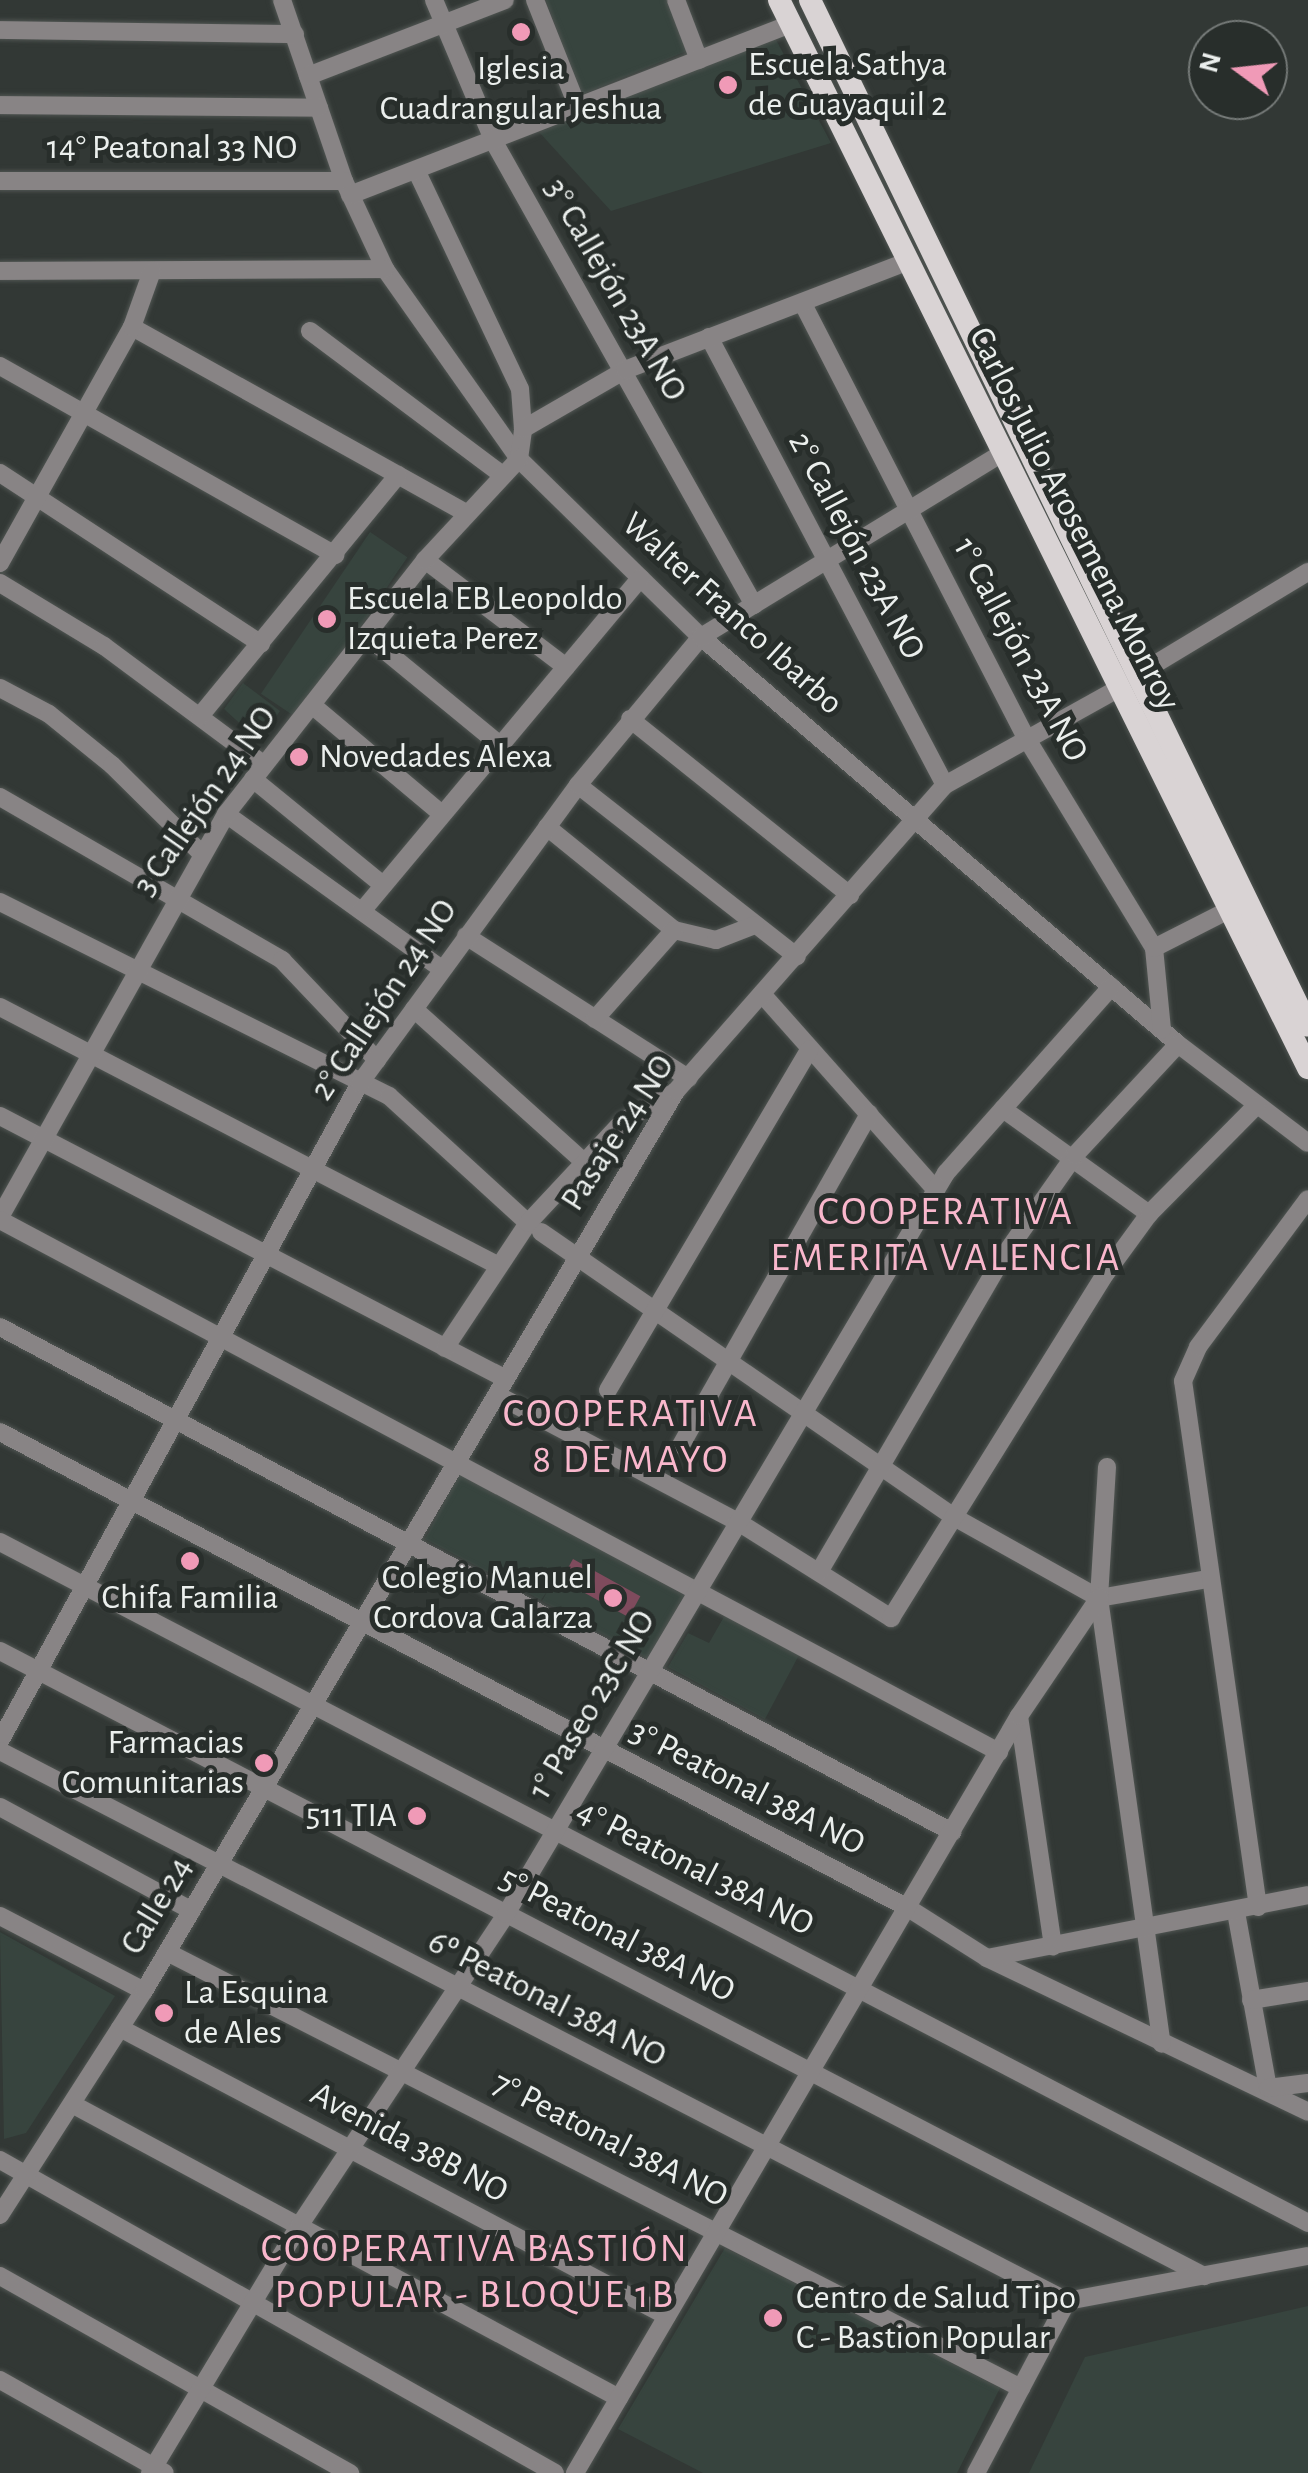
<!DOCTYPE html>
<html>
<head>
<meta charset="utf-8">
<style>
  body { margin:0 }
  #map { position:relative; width:1308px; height:2473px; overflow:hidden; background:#323835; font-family:"Alegreya Sans",sans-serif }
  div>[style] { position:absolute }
  .built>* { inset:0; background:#37443e; transform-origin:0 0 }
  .green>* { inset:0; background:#7f4b5d; transform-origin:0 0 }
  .roads { filter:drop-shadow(0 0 2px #505552) drop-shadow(0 0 2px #505552) }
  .minor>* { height:18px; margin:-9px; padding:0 9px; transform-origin:9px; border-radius:9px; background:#888485 }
  .major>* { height:22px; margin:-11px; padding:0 11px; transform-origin:11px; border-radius:11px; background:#d9d3d4 }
  .dots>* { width:28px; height:28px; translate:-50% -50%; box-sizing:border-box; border:5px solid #282e2b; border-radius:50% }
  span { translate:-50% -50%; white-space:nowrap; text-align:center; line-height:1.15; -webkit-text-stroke:10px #282e2b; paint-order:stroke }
  .poi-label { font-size:35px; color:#ebefed }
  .left { translate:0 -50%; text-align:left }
  .right { translate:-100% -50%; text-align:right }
  .street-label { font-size:35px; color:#ebefed }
  .quarter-label { font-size:40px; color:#f9b7cc; letter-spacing:2.5px }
  .north { position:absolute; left:1188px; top:20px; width:100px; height:100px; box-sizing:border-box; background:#282e2b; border:2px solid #767b79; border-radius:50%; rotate:285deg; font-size:28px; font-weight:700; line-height:40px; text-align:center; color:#ebefed }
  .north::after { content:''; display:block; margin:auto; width:35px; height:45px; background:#f09ab7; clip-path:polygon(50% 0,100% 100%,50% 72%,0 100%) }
</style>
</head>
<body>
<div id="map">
  <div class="built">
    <div style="clip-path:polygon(546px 0,668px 0,689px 50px,581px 95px)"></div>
    <div style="clip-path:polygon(775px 38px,831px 143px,611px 211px,539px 132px)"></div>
    <div style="left:370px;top:532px;width:45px;height:195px;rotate:34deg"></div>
    <div style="clip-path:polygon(243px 683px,280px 711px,259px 741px,224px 709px)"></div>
    <div style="clip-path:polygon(459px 1474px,684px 1595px,649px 1659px,542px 1601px,548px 1590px,541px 1600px,425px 1539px)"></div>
    <div style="clip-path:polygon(725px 1615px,799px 1655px,765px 1719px,668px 1667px,688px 1633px,709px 1643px)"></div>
    <div style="clip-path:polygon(0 1932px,115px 1996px,26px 2133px,4px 2139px)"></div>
    <div style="clip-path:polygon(725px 2248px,1000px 2388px,957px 2473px,703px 2473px,618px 2429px)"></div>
    <div style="clip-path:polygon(1308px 2306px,1308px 2473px,1029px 2473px,1085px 2357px)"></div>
  </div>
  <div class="green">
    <div style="left:573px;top:1559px;width:77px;height:24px;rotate:29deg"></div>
  </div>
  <div class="roads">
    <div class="minor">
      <div style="left:282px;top:0;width:191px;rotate:71.1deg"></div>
      <div style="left:344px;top:181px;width:97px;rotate:65deg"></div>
      <div style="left:385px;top:269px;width:232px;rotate:54.8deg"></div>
      <div style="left:519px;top:459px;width:255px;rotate:44.4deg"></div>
      <div style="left:701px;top:637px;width:627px;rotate:40.47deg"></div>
      <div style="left:1178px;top:1044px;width:163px;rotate:37.3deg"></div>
      <div style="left:434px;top:0;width:154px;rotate:67.1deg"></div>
      <div style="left:494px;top:142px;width:531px;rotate:60.68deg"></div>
      <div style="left:535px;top:0;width:116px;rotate:68.3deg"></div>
      <div style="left:676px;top:0;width:64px;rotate:69deg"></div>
      <div style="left:0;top:30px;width:295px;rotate:0.8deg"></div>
      <div style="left:308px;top:76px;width:211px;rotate:-21.1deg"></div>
      <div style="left:0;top:105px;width:319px;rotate:0.5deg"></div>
      <div style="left:417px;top:172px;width:240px;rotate:64.6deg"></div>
      <div style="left:520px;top:389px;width:40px;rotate:85.7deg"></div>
      <div style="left:0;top:181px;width:344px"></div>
      <div style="left:350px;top:195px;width:473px;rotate:-21.2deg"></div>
      <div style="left:0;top:271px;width:385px;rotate:-0.3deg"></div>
      <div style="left:803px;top:304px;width:489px;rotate:62.8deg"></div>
      <div style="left:1027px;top:739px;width:245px;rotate:58.7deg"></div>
      <div style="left:1154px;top:948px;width:82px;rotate:84.4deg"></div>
      <div style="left:132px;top:327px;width:382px;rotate:29.1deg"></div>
      <div style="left:310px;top:331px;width:237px;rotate:36.8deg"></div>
      <div style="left:709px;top:337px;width:506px;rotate:62.22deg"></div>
      <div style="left:0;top:366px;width:385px;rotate:29.4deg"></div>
      <div style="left:519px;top:459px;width:30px;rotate:-82deg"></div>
      <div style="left:523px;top:429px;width:118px;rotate:-30deg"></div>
      <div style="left:625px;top:370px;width:301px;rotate:-21deg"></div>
      <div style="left:0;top:473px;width:312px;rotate:33.2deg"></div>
      <div style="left:425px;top:560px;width:177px;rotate:37.2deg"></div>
      <div style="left:0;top:563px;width:270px;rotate:-60.8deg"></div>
      <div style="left:132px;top:327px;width:59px;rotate:-70.3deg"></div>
      <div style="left:0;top:583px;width:122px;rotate:31.2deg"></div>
      <div style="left:104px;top:646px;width:199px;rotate:36.6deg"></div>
      <div style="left:366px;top:635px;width:173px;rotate:39.4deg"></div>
      <div style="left:1142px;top:672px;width:194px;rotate:-31.1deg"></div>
      <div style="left:0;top:688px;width:55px;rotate:28deg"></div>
      <div style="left:49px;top:714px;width:81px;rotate:39deg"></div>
      <div style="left:112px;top:765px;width:125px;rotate:44.7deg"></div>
      <div style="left:312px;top:705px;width:170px;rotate:40deg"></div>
      <div style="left:200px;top:716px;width:312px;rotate:-50.6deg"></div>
      <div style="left:630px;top:719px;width:282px;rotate:38.7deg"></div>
      <div style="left:253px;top:779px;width:168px;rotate:39.2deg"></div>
      <div style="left:578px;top:785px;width:278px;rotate:38.1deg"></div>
      <div style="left:0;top:797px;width:326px;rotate:30deg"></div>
      <div style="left:282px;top:960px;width:138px;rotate:46.5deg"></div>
      <div style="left:226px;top:814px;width:266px;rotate:35.7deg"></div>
      <div style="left:547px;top:827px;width:164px;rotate:39deg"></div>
      <div style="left:674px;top:930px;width:43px;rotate:13.4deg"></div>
      <div style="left:716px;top:940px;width:42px;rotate:-21deg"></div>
      <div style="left:0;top:902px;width:435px;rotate:26.5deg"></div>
      <div style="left:389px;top:1096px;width:188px;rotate:42.4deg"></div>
      <div style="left:362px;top:911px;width:434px;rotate:-50.1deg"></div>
      <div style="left:466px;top:936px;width:264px;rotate:32.6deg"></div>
      <div style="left:1154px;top:948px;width:86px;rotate:-26.9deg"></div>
      <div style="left:762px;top:994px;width:262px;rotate:48.4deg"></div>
      <div style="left:0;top:1007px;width:562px;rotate:27.43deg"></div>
      <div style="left:414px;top:1009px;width:230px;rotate:42deg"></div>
      <div style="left:595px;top:1019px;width:119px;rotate:-48.4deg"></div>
      <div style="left:1003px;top:1109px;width:180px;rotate:35.7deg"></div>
      <div style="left:0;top:1116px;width:570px;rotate:27.46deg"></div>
      <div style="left:0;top:1217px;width:462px;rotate:-60.7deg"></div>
      <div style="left:226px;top:814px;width:323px;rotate:-51.9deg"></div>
      <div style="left:425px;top:560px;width:138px;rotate:-47.1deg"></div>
      <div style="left:0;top:1220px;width:1132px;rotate:28.04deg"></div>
      <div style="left:541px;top:1232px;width:502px;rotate:34.61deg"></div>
      <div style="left:954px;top:1517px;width:166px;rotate:29.2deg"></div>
      <div style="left:1099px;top:1598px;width:111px;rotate:-9.9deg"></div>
      <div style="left:0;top:1327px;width:1078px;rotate:27.94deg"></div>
      <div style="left:445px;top:1348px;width:150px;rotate:-56.4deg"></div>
      <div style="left:528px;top:1223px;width:139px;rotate:-47deg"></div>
      <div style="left:623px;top:1121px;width:60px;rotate:-29.1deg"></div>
      <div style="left:608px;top:1390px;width:396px;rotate:-59.4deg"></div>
      <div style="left:497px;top:1395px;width:272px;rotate:27.8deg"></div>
      <div style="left:738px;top:1522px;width:181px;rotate:32.1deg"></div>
      <div style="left:891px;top:1618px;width:407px;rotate:-58.1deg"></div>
      <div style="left:1106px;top:1273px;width:73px;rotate:-53.9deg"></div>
      <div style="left:1149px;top:1214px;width:153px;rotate:-45.3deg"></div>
      <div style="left:0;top:1432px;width:1025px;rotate:27.66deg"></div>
      <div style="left:908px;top:1908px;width:93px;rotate:32.3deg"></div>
      <div style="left:987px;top:1958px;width:356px;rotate:25.6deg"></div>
      <div style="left:681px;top:1445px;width:381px;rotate:-60.4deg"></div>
      <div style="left:1107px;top:1467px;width:131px;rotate:93.5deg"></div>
      <div style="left:1099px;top:1598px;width:450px;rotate:82deg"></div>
      <div style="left:0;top:1542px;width:1475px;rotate:27.5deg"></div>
      <div style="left:819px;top:1572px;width:361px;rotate:-59.7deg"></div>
      <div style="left:1001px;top:1260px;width:128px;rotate:-54.8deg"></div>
      <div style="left:1075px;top:1155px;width:151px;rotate:-47.1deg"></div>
      <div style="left:0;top:1651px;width:1357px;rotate:27.43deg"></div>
      <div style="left:1019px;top:1716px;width:233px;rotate:81.6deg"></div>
      <div style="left:0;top:1741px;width:750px;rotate:-61.32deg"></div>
      <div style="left:360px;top:1083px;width:369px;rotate:-53.8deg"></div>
      <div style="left:578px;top:785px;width:192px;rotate:-50.3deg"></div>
      <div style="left:701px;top:637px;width:353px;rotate:-31.4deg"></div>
      <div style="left:0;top:1751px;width:1200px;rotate:27.27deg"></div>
      <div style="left:0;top:1807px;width:218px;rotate:28.4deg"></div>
      <div style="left:1258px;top:1907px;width:531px;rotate:-98.11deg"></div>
      <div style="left:1183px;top:1381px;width:37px;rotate:-66deg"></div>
      <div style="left:1198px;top:1347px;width:184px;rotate:-53.4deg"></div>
      <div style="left:1236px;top:1912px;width:179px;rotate:79.7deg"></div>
      <div style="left:1268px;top:2088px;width:40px;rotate:-7.1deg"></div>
      <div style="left:0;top:1916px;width:162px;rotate:27.5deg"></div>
      <div style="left:167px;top:1952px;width:959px;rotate:27.05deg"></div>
      <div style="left:987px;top:1958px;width:327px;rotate:-11.1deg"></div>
      <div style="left:1251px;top:2000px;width:58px;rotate:-9deg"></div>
      <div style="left:120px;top:2028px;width:618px;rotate:27.77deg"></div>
      <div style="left:72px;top:2104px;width:621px;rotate:28.26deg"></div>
      <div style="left:0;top:2160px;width:637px;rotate:29.42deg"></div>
      <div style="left:0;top:2215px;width:266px;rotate:-57.3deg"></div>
      <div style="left:144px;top:1991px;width:1045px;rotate:-59.41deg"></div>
      <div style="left:676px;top:1091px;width:407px;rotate:-48.7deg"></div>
      <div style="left:945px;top:785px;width:199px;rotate:-29.1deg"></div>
      <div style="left:0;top:2276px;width:402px;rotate:29.4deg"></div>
      <div style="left:0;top:2380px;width:189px;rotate:29.4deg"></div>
      <div style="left:150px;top:2473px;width:288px;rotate:-58.9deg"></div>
      <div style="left:299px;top:2226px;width:374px;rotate:-56.4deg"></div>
      <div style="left:506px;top:1914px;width:862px;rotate:-59.3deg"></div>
      <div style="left:946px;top:1173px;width:249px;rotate:-48.4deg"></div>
      <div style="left:575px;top:2473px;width:878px;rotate:-59.61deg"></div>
      <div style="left:1019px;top:1716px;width:143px;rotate:-55.9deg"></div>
      <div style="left:976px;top:2473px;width:195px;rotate:-62.1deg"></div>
      <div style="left:1067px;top:2301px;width:245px;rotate:-10.6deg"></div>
    </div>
    <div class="major">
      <div style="left:779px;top:0;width:1192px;rotate:63.65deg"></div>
      <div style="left:810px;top:0;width:1140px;rotate:64.11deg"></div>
    </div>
  </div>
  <div class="dots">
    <div style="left:521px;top:32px;background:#f09ab7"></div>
    <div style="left:728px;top:85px;background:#f09ab7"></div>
    <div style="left:327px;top:619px;background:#f09ab7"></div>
    <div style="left:299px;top:757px;background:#f09ab7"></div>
    <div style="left:190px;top:1561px;background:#f09ab7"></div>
    <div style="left:613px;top:1598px;background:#f09ab7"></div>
    <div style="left:264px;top:1763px;background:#f09ab7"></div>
    <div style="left:417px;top:1816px;background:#f09ab7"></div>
    <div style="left:164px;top:2013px;background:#f09ab7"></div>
    <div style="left:773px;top:2318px;background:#f09ab7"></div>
  </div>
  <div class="poi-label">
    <span class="left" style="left:748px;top:85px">Escuela Sathya<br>de Guayaquil 2</span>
    <span style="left:521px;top:89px">Iglesia<br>Cuadrangular Jeshua</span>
    <span class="left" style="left:347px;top:619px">Escuela EB Leopoldo<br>Izquieta Perez</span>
    <span class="left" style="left:319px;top:757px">Novedades Alexa</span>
    <span class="right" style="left:593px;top:1598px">Colegio Manuel<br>Cordova Galarza</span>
    <span style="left:190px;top:1598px">Chifa Familia</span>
    <span class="right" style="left:244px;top:1763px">Farmacias<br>Comunitarias</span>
    <span class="right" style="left:397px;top:1816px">511 TIA</span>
    <span class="left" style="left:184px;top:2013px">La Esquina<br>de Ales</span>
    <span class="left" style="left:796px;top:2318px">Centro de Salud Tipo<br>C - Bastion Popular</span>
  </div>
  <div class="street-label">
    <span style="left:172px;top:148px">14° Peatonal 33 NO</span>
    <span style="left:615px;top:290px;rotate:60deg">3° Callejón 23A NO</span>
    <span style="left:1074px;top:519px;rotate:63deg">Carlos Julio Arosemena Monroy</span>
    <span style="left:856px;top:546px;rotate:62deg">2° Callejón 23A NO</span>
    <span style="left:732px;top:614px;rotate:42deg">Walter Franco Ibarbo</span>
    <span style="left:1020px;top:650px;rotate:62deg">1° Callejón 23A NO</span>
    <span style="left:205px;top:801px;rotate:-55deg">3 Callejón 24 NO</span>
    <span style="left:384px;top:1000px;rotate:-56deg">2° Callejón 24 NO</span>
    <span style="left:618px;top:1133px;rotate:-57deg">Pasaje 24 NO</span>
    <span style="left:592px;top:1705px;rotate:-59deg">1° Paseo 23C NO</span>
    <span style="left:747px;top:1788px;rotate:27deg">3° Peatonal 38A NO</span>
    <span style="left:695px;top:1868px;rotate:27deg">4° Peatonal 38A NO</span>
    <span style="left:157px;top:1906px;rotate:-59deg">Calle 24</span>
    <span style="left:617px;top:1935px;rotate:27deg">5° Peatonal 38A NO</span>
    <span style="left:547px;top:1999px;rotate:27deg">6º Peatonal 38A NO</span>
    <span style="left:610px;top:2140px;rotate:27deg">7° Peatonal 38A NO</span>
    <span style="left:409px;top:2143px;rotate:28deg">Avenida 38B NO</span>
  </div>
  <div class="quarter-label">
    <span style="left:946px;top:1235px">COOPERATIVA<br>EMERITA VALENCIA</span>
    <span style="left:631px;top:1437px">COOPERATIVA<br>8 DE MAYO</span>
    <span style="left:475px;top:2272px">COOPERATIVA BASTIÓN<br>POPULAR - BLOQUE 1B</span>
  </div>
  <div class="north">N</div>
</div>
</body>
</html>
